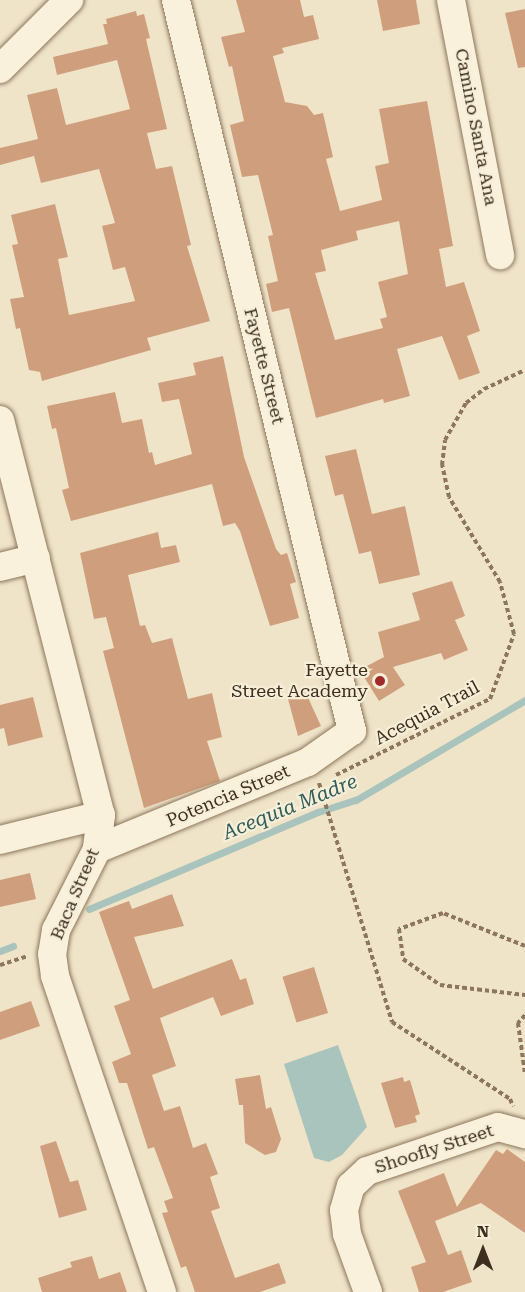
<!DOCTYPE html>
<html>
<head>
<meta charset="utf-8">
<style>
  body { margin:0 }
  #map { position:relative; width:525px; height:1292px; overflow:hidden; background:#f0e4c8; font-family:"Roboto Serif",serif }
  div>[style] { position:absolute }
  .water>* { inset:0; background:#a9c4bc }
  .stream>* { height:7px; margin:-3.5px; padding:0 3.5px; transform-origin:3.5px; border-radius:3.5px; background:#a9c4bc }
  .building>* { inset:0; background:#cf9f7d; transform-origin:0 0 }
  .path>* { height:4px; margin-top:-2px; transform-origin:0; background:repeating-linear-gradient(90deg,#8d765c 0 4.5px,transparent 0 7.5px) }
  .roads { filter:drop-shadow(0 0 2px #8d765c) drop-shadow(0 0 2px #8d765c) }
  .minor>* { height:28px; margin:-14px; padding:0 14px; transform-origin:14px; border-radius:14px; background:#faf1dc }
  .dots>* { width:16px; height:16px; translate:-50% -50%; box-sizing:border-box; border:3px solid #f7eed8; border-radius:50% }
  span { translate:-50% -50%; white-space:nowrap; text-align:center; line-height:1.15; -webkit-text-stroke:4.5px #f7eed8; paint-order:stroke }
  .street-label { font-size:18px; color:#3d2e20 }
  .poi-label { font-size:18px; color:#3d2e20 }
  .right { translate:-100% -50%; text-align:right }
  .water-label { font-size:20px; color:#2f5d5a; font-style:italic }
  .north { position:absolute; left:453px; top:1220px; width:60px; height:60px; -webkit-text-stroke:4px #f7eed8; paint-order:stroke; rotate:0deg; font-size:16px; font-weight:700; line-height:24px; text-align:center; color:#3d2e20 }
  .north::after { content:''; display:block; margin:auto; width:21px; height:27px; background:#3d2e20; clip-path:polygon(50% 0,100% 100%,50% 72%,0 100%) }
</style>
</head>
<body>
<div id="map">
  <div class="water">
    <div style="clip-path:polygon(338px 1045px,367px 1127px,342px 1155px,329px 1162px,314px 1158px,284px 1064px)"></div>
  </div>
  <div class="stream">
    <div style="left:89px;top:909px;width:249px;rotate:-23deg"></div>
    <div style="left:318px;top:812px;width:40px;rotate:-18deg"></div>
    <div style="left:356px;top:800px;width:196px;rotate:-30.6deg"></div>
    <div style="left:0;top:951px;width:14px;rotate:-21deg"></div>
  </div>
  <div class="building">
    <div style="clip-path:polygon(evenodd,236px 0,300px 0,304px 17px,313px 15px,319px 39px,282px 48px,284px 53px,273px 56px,285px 102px,307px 106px,314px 115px,323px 113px,333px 157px,326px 159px,340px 211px,382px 200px,375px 166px,389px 163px,379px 109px,427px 101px,453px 246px,439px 249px,446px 287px,464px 282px,480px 331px,467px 336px,480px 373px,459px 380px,442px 336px,397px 349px,410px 396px,384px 403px,383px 399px,316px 418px,289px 308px,272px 312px,266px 284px,278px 281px,268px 236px,273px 235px,258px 175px,242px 177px,230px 125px,244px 121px,232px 66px,229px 67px,221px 37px,245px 32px,236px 0,399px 221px,408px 274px,378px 282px,387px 317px,380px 319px,383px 328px,335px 340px,315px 273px,326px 271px,321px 250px,358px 240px,356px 231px,399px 221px)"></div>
    <div style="clip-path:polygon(377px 0,416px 0,420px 24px,383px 31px)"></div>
    <div style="clip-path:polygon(525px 9px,525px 67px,518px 68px,505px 13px)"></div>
    <div style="clip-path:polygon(136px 11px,137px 16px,144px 14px,150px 38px,146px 39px,167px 129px,147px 133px,156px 169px,172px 166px,191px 245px,187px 246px,210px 321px,147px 338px,151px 350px,42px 381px,40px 372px,29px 370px,20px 328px,16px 329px,10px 299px,24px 297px,12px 245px,18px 244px,11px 215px,55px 204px,68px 257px,58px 259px,69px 315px,135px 301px,125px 267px,113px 270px,102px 226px,115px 223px,99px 169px,41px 183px,34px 156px,0 165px,0 148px,38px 139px,27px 95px,57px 88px,66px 125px,130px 109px,117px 60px,57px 75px,53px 57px,108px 44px,103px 24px,107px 24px,106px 19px)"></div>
    <div style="clip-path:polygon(223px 356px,244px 457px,276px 549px,281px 555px,287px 553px,296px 582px,290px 584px,299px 618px,270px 626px,240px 531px,235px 523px,223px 526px,212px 484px,71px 521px,62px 490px,69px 488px,56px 428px,52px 429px,47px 406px,115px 392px,122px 423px,142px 419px,149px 453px,152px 452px,155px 465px,192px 454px,179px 399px,162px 402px,158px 383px,196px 375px,193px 363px)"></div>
    <div style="clip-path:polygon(356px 449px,372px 514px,405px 506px,420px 575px,379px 584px,371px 551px,359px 554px,343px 494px,335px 496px,325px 456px)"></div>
    <div style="clip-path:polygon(158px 532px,161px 548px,176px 545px,180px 562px,128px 575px,140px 626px,145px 625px,152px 643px,172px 638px,188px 699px,212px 693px,222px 737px,207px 741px,220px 781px,144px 808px,103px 651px,114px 648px,106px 617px,94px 619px,80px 553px)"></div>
    <div style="clip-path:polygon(452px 581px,465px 616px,455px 620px,468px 650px,444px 660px,441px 653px,393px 667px,405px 685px,379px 701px,364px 677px,365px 667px,384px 657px,378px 632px,420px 620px,412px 593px)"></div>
    <div style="clip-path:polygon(305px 691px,321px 726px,298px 736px,288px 699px)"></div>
    <div style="clip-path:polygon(33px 697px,43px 737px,8px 746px,4px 728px,0 729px,0 705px)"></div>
    <div style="clip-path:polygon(30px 873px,36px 899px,0 907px,0 880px)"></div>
    <div style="clip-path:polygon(172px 894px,184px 926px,134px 937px,153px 989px,232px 959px,240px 980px,246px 978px,254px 1004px,221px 1016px,213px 997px,160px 1018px,176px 1066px,152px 1075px,164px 1111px,180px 1106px,193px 1148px,206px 1143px,218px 1174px,210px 1177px,220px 1208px,211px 1211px,235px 1278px,279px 1263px,286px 1283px,260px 1292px,195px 1292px,186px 1266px,181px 1268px,162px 1213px,168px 1212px,164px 1201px,173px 1198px,154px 1147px,148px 1149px,127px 1083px,119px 1083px,112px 1062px,131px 1054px,114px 1006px,130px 1000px,99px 912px,129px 901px,132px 909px)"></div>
    <div style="left:314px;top:967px;width:48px;height:33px;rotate:73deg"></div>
    <div style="clip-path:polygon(31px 1001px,40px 1026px,0 1040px,0 1012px)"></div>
    <div style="clip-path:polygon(260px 1075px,266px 1109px,271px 1107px,281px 1139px,276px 1152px,265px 1155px,245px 1143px,243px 1105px,239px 1105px,235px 1079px)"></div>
    <div style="clip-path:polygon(403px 1077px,404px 1082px,410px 1080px,420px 1114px,415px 1116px,417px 1122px,395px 1128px,381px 1083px)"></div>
    <div style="clip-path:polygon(56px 1141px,70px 1182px,78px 1180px,87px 1210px,59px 1218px,40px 1146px)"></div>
    <div style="clip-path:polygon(507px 1149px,525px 1162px,525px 1233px,481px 1203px,435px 1221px,448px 1255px,461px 1250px,472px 1282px,443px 1292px,419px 1292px,411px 1267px,426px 1262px,398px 1191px,444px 1173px,457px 1207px,496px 1150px,503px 1154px)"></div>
    <div style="clip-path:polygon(92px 1256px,99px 1279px,120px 1272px,127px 1292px,42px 1292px,38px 1278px,72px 1267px,70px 1262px)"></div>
  </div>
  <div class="path">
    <div style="left:336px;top:775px;width:172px;rotate:-26.3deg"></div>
    <div style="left:490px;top:699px;width:69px;rotate:-69.7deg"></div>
    <div style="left:514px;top:634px;width:54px;rotate:-105.1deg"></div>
    <div style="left:500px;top:582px;width:99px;rotate:-121deg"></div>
    <div style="left:449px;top:497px;width:33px;rotate:-102deg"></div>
    <div style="left:442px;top:465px;width:25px;rotate:-83deg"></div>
    <div style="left:445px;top:440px;width:43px;rotate:-60.4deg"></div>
    <div style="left:466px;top:403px;width:23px;rotate:-38deg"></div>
    <div style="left:484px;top:389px;width:45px;rotate:-24.9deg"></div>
    <div style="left:319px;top:783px;width:250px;rotate:73deg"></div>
    <div style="left:392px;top:1022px;width:141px;rotate:33.1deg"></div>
    <div style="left:510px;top:1099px;width:8px;rotate:67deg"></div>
    <div style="left:525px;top:946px;width:88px;rotate:-158.1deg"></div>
    <div style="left:443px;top:913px;width:47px;rotate:160deg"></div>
    <div style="left:399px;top:929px;width:30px;rotate:82deg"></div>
    <div style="left:403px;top:959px;width:45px;rotate:35.1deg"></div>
    <div style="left:440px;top:985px;width:86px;rotate:6.7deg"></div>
    <div style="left:0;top:965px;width:28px;rotate:-18deg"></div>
    <div style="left:525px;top:1015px;width:11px;rotate:131deg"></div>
    <div style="left:518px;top:1023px;width:51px;rotate:82.2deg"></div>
  </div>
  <div class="roads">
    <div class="minor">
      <div style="left:451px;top:0;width:260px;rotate:79.1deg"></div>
      <div style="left:0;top:69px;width:98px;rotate:-45deg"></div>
      <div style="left:0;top:420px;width:408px;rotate:75.7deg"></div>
      <div style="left:101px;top:815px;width:34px;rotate:97deg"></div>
      <div style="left:97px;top:849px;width:91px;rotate:116.8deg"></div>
      <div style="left:56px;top:930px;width:24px;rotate:99deg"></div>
      <div style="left:52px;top:954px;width:22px;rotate:82deg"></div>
      <div style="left:55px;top:976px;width:334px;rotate:71.3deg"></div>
      <div style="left:0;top:567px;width:37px;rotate:-14deg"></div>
      <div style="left:0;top:840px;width:104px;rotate:-13.9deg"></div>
      <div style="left:97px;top:849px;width:228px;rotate:-22.4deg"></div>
      <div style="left:308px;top:762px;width:54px;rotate:-35.2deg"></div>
      <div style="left:352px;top:731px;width:752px;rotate:-103.54deg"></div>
      <div style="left:368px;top:1292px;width:62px;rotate:-109.9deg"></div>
      <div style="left:347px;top:1234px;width:24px;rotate:-97deg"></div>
      <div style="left:344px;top:1210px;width:25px;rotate:-74deg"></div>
      <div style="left:351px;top:1186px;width:22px;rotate:-43deg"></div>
      <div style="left:367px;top:1171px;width:138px;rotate:-18.6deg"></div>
      <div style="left:498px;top:1127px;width:28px;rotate:15deg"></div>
    </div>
  </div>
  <div class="dots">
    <div style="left:380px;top:681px;background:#9e2a2b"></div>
  </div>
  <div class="street-label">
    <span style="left:476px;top:127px;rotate:79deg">Camino Santa Ana</span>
    <span style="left:264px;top:366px;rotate:76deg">Fayette Street</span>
    <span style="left:427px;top:713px;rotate:-28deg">Acequia Trail</span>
    <span style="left:228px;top:796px;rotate:-23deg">Potencia Street</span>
    <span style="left:75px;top:894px;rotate:-67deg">Baca Street</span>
    <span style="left:434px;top:1149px;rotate:-18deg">Shoofly Street</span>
  </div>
  <div class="poi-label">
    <span class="right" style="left:368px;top:681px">Fayette<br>Street Academy</span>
  </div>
  <div class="water-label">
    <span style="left:290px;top:807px;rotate:-22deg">Acequia Madre</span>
  </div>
  <div class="north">N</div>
</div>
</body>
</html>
